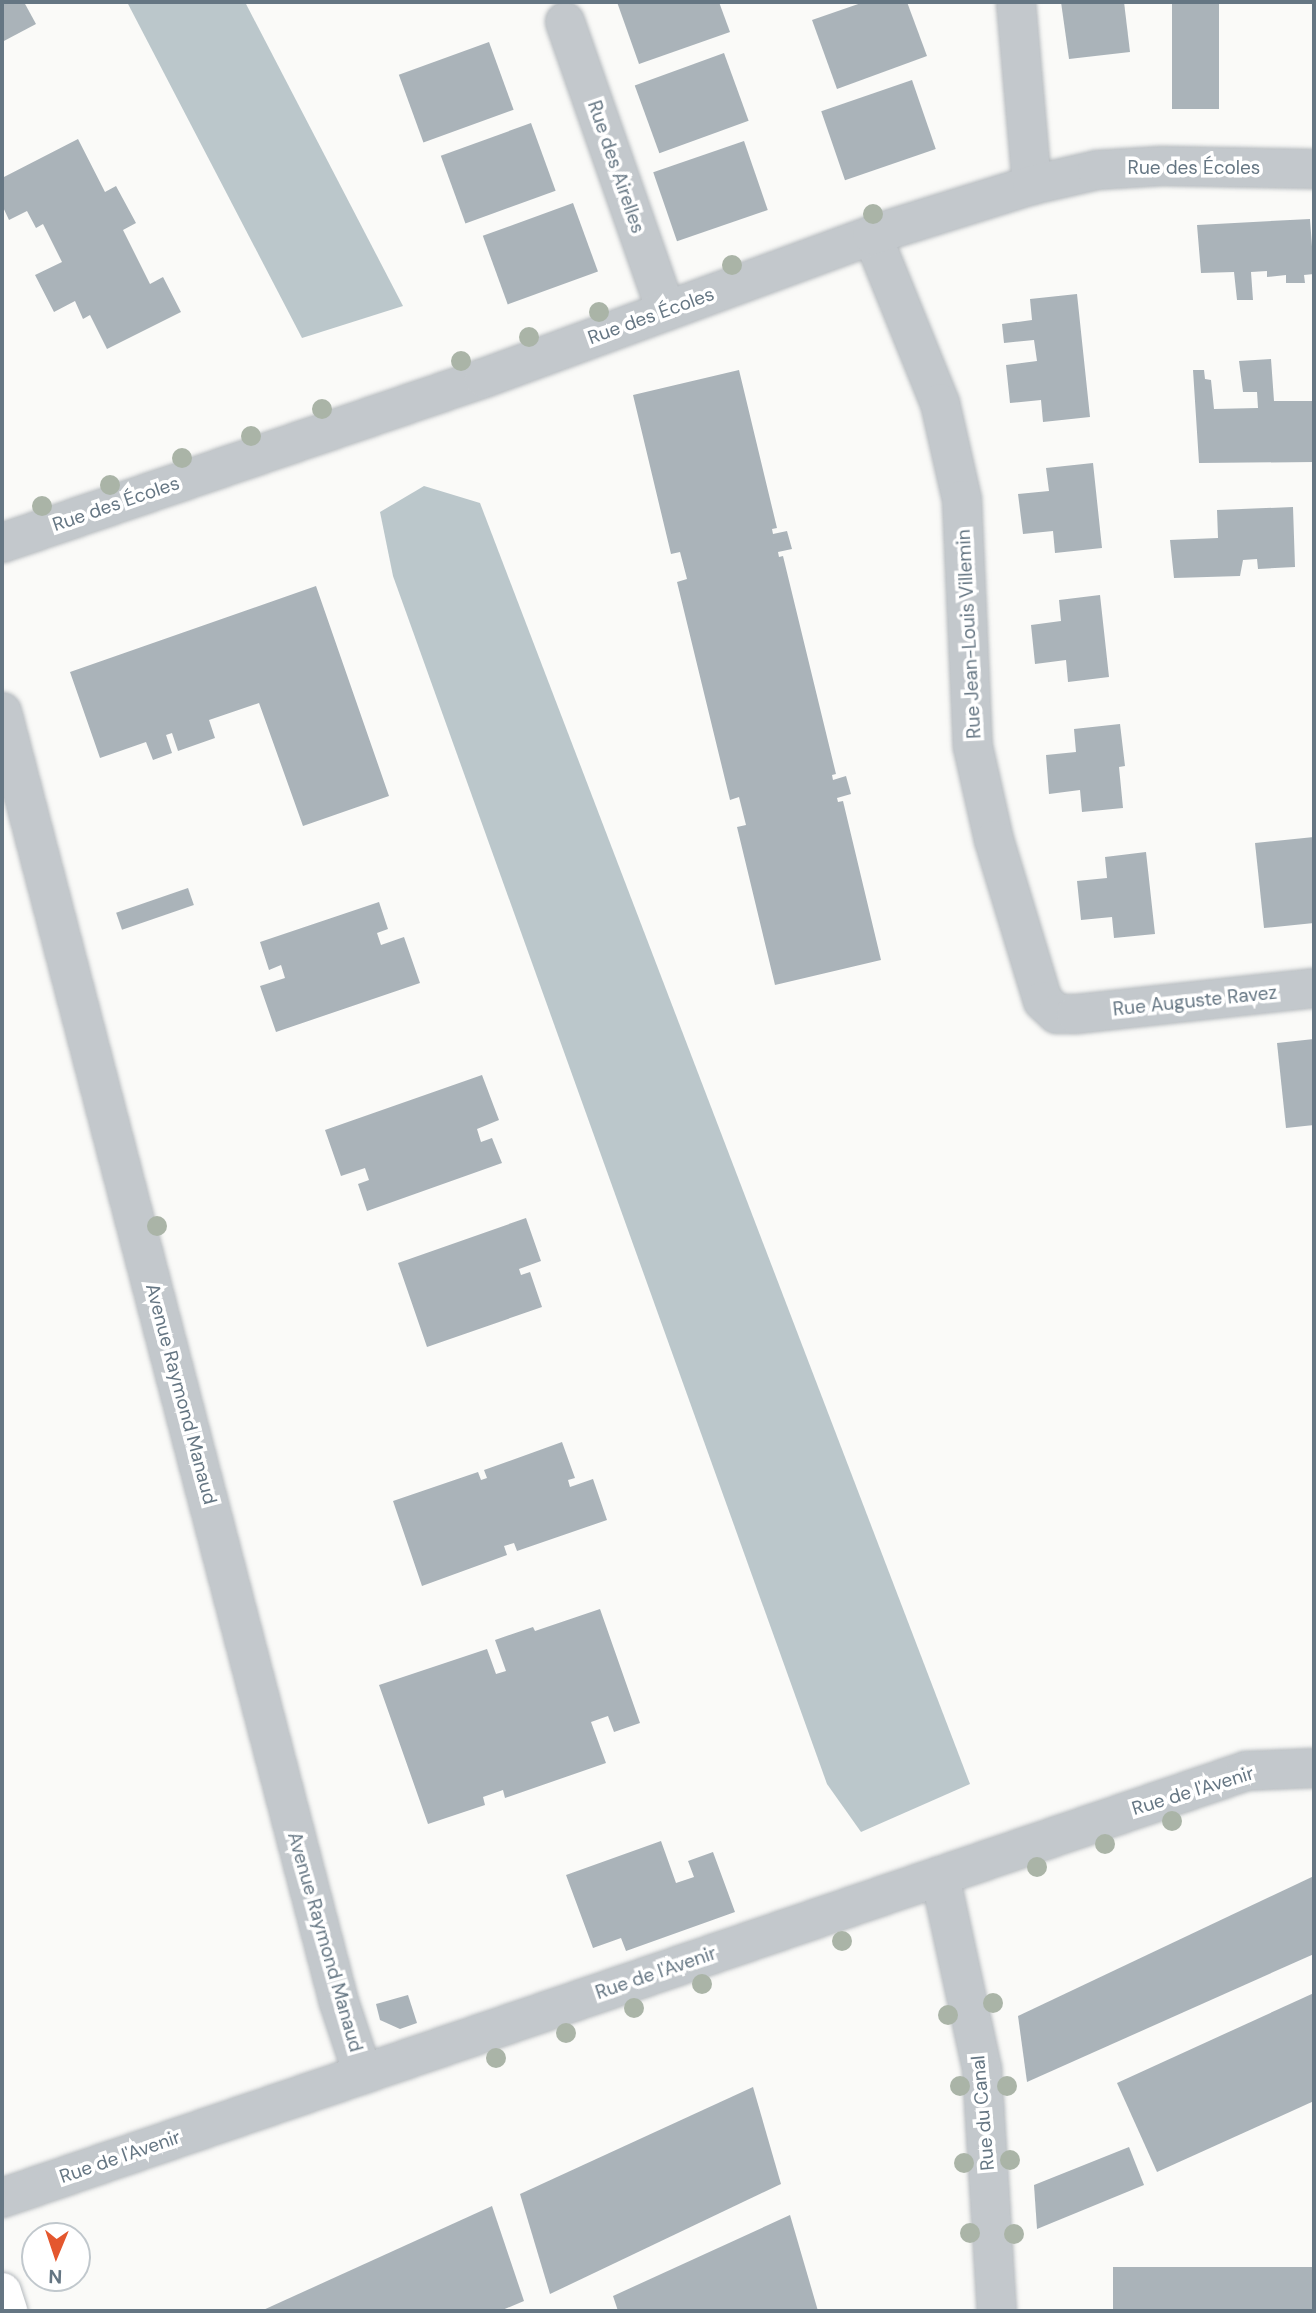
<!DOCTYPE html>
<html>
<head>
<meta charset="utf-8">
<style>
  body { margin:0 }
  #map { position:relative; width:1316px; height:2313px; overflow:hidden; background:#fafaf8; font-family:"DM Sans",sans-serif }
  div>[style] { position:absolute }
  .water>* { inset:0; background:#bbc7cb }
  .building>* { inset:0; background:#aab3b9; transform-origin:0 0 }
  .roads { filter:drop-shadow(0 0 2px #b5babe) drop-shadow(0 0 2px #b5babe) }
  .minor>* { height:38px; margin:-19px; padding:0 19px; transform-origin:19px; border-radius:19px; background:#c3c8cc }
  .major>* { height:38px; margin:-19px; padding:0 19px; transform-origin:19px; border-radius:19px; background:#fff }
  .trees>* { width:20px; height:20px; margin:-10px; border-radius:50%; background:#aab4a7 }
  span { translate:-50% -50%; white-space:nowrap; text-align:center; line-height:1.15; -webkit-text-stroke:7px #fff; paint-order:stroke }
  .street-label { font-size:19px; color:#657683 }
  .frame { position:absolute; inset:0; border:4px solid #657683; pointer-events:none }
  .north { position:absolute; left:21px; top:2222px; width:70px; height:70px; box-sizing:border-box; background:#fff; border:2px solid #c1c8cd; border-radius:50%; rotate:182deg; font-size:19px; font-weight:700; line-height:28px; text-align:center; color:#657683 }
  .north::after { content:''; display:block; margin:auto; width:24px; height:32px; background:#e4572e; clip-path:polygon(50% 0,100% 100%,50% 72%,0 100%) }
</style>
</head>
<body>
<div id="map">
  <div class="water">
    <div style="clip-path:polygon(127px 2px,245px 2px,403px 306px,302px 338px)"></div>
    <div style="clip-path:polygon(424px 486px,480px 503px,970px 1784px,861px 1832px,827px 1784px,393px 576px,380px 512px)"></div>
  </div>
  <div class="building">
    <div style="clip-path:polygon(2px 2px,24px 2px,36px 24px,2px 42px)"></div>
    <div style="clip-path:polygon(617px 2px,719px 2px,730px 32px,639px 64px)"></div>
    <div style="clip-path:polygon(864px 2px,907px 2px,927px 56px,837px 89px,812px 20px)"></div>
    <div style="clip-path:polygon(1061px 2px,1124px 2px,1130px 52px,1069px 59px)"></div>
    <div style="left:1172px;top:2px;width:47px;height:107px"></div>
    <div style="left:489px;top:42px;width:72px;height:96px;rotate:70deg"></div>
    <div style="left:724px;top:53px;width:72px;height:95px;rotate:70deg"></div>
    <div style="left:912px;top:80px;width:73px;height:96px;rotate:71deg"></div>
    <div style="left:531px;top:123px;width:72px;height:96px;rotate:70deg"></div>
    <div style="clip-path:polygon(78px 139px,105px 192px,116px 186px,136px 223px,123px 230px,150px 284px,163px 277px,181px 312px,107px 349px,90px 315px,83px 319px,75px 301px,54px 312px,35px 275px,62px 262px,43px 224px,36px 228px,27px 211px,9px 220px,2px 205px,2px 178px)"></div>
    <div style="left:744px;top:141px;width:73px;height:96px;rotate:71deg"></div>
    <div style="left:573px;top:203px;width:73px;height:96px;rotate:70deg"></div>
    <div style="clip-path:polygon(1310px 219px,1314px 274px,1304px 275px,1305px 283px,1286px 283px,1286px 275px,1267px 277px,1267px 271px,1251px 272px,1253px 300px,1237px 300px,1234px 272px,1201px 273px,1197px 225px)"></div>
    <div style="clip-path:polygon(1077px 294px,1090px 417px,1043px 422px,1041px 400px,1010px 403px,1006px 365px,1037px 361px,1034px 340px,1004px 343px,1002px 324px,1032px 320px,1030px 299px)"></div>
    <div style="clip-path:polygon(1271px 359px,1274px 401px,1314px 401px,1314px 462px,1199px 463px,1193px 370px,1204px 370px,1205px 379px,1211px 380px,1214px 409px,1258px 408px,1257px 392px,1243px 392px,1239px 361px)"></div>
    <div style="clip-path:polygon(739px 370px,777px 528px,772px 529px,773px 534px,787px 531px,792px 549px,778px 552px,779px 557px,783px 556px,836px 774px,832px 775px,833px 780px,846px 776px,851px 794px,837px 798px,838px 802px,843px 801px,881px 960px,775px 985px,737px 827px,746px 825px,739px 797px,730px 800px,677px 582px,687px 579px,680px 552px,671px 554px,633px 395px)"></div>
    <div style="clip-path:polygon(1093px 463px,1102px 548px,1055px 553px,1053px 531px,1023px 534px,1018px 494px,1049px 491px,1046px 468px)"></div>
    <div style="clip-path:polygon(1293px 507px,1295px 567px,1258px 569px,1257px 559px,1243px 560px,1240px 576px,1174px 578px,1170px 540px,1218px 538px,1217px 510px)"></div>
    <div style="clip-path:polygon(316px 586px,389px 796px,303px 826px,259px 703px,209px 720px,215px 738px,178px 751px,172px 733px,166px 735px,172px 753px,153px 760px,146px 742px,100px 758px,70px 672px)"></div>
    <div style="clip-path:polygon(1100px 595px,1109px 677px,1068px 682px,1066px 660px,1035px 664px,1031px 625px,1061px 621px,1059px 600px)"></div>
    <div style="clip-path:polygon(1120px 724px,1125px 766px,1119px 767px,1123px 808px,1082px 812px,1080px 790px,1049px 794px,1046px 755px,1076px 752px,1074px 729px)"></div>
    <div style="clip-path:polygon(1314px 837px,1314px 923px,1264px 928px,1255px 843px)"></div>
    <div style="clip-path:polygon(1146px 852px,1155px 934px,1114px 938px,1112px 917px,1081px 920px,1077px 881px,1107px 878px,1105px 857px)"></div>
    <div style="left:188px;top:888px;width:18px;height:76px;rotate:71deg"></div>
    <div style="clip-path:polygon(379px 902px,388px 929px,377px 933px,381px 945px,404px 937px,420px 983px,276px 1032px,260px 986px,285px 978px,281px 965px,269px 970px,260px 942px)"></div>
    <div style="clip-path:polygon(1314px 1039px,1314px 1125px,1286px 1128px,1277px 1043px)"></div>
    <div style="clip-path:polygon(482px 1075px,499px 1120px,477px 1129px,481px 1142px,492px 1138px,502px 1163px,367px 1211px,358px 1184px,369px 1180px,365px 1168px,341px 1176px,325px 1130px)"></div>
    <div style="clip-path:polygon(526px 1218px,541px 1261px,519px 1269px,521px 1275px,530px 1272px,542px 1307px,427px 1347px,398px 1263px)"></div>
    <div style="clip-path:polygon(562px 1442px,575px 1478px,568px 1480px,570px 1487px,593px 1479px,607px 1520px,517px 1551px,514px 1543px,504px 1546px,507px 1555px,422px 1586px,393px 1501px,478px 1472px,481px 1480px,487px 1478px,484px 1470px)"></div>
    <div style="clip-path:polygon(600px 1609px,640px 1723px,614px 1732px,608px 1716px,591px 1722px,606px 1763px,505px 1798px,503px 1790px,483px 1797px,485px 1805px,428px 1824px,379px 1685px,487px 1649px,496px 1674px,506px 1671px,495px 1640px,533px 1627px,535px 1631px)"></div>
    <div style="clip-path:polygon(661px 1841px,676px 1883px,694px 1877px,688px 1861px,713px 1852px,735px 1912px,626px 1951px,621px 1938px,593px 1948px,566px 1875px)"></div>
    <div style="clip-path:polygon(1314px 1876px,1314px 1954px,1027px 2082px,1018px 2016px)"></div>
    <div style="clip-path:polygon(1314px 1993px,1314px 2101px,1157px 2172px,1117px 2083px)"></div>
    <div style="clip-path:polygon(408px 1995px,417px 2023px,400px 2029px,380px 2020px,376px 2004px)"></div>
    <div style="clip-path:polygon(753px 2087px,781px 2184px,550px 2294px,520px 2194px)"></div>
    <div style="clip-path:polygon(1129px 2147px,1144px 2185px,1037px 2229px,1034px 2185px)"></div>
    <div style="clip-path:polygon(492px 2206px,524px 2301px,500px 2311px,261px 2311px)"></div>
    <div style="clip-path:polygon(790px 2215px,818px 2311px,618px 2311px,613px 2296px)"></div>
    <div style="left:1314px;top:2267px;width:44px;height:201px;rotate:90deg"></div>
  </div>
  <div class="roads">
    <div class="minor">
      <div style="left:1016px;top:2px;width:184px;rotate:85deg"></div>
      <div style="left:565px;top:22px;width:306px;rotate:70.7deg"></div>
      <div style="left:872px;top:235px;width:181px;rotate:68deg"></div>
      <div style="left:940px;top:403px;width:99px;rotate:77.2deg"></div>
      <div style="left:962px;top:500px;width:247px;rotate:87.5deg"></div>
      <div style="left:973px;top:747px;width:95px;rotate:77.3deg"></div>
      <div style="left:994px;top:840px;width:168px;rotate:73.1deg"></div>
      <div style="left:1043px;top:1001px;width:19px;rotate:43deg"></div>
      <div style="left:1057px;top:1014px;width:19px"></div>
      <div style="left:1076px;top:1014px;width:239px;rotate:-6.2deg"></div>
      <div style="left:2px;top:543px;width:509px;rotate:-18.9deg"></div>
      <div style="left:484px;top:378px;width:414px;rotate:-20.2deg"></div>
      <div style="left:872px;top:235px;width:168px;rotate:-17.4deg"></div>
      <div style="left:1032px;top:185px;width:67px;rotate:-13deg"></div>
      <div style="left:1097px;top:170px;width:65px;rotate:-3.5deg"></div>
      <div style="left:1162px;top:166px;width:152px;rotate:1.1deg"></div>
      <div style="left:2px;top:712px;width:1333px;rotate:75.36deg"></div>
      <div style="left:339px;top:2002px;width:76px;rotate:71.6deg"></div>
      <div style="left:940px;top:1876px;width:198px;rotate:77.7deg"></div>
      <div style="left:982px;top:2069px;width:242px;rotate:86.5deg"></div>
      <div style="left:2px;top:2198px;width:1315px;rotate:-18.94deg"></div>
      <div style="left:1246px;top:1771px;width:68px;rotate:-2.5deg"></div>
    </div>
    <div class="major">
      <div style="left:2px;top:2292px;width:20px;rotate:72deg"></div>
    </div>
  </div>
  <div class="trees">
    <div style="left:873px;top:214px"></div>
    <div style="left:732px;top:265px"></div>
    <div style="left:599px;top:312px"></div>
    <div style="left:529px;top:337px"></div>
    <div style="left:461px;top:361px"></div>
    <div style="left:322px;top:409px"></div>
    <div style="left:251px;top:436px"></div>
    <div style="left:182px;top:458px"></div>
    <div style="left:110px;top:485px"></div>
    <div style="left:42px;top:506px"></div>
    <div style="left:157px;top:1226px"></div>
    <div style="left:1172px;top:1821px"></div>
    <div style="left:1105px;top:1844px"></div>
    <div style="left:1037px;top:1867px"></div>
    <div style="left:842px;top:1941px"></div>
    <div style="left:702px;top:1984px"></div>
    <div style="left:993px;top:2003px"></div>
    <div style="left:634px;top:2008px"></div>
    <div style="left:948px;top:2015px"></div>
    <div style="left:566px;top:2033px"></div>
    <div style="left:496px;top:2058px"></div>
    <div style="left:960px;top:2086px"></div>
    <div style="left:1007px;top:2086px"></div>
    <div style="left:1010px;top:2160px"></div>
    <div style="left:964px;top:2163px"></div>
    <div style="left:970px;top:2233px"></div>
    <div style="left:1014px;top:2234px"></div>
  </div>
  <div class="street-label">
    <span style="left:616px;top:167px;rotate:71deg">Rue des Airelles</span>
    <span style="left:1194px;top:168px">Rue des Écoles</span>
    <span style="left:651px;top:316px;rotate:-20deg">Rue des Écoles</span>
    <span style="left:116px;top:504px;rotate:-19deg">Rue des Écoles</span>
    <span style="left:969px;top:634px;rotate:-93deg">Rue Jean-Louis Villemin</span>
    <span style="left:1195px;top:1001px;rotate:-6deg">Rue Auguste Ravez</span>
    <span style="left:181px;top:1394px;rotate:75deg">Avenue Raymond Manaud</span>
    <span style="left:1193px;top:1791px;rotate:-17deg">Rue de l'Avenir</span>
    <span style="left:325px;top:1942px;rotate:74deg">Avenue Raymond Manaud</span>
    <span style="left:656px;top:1973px;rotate:-19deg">Rue de l'Avenir</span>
    <span style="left:983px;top:2113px;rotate:-95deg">Rue du Canal</span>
    <span style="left:120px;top:2157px;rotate:-19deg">Rue de l'Avenir</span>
  </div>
  <div class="frame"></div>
  <div class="north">N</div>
</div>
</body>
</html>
